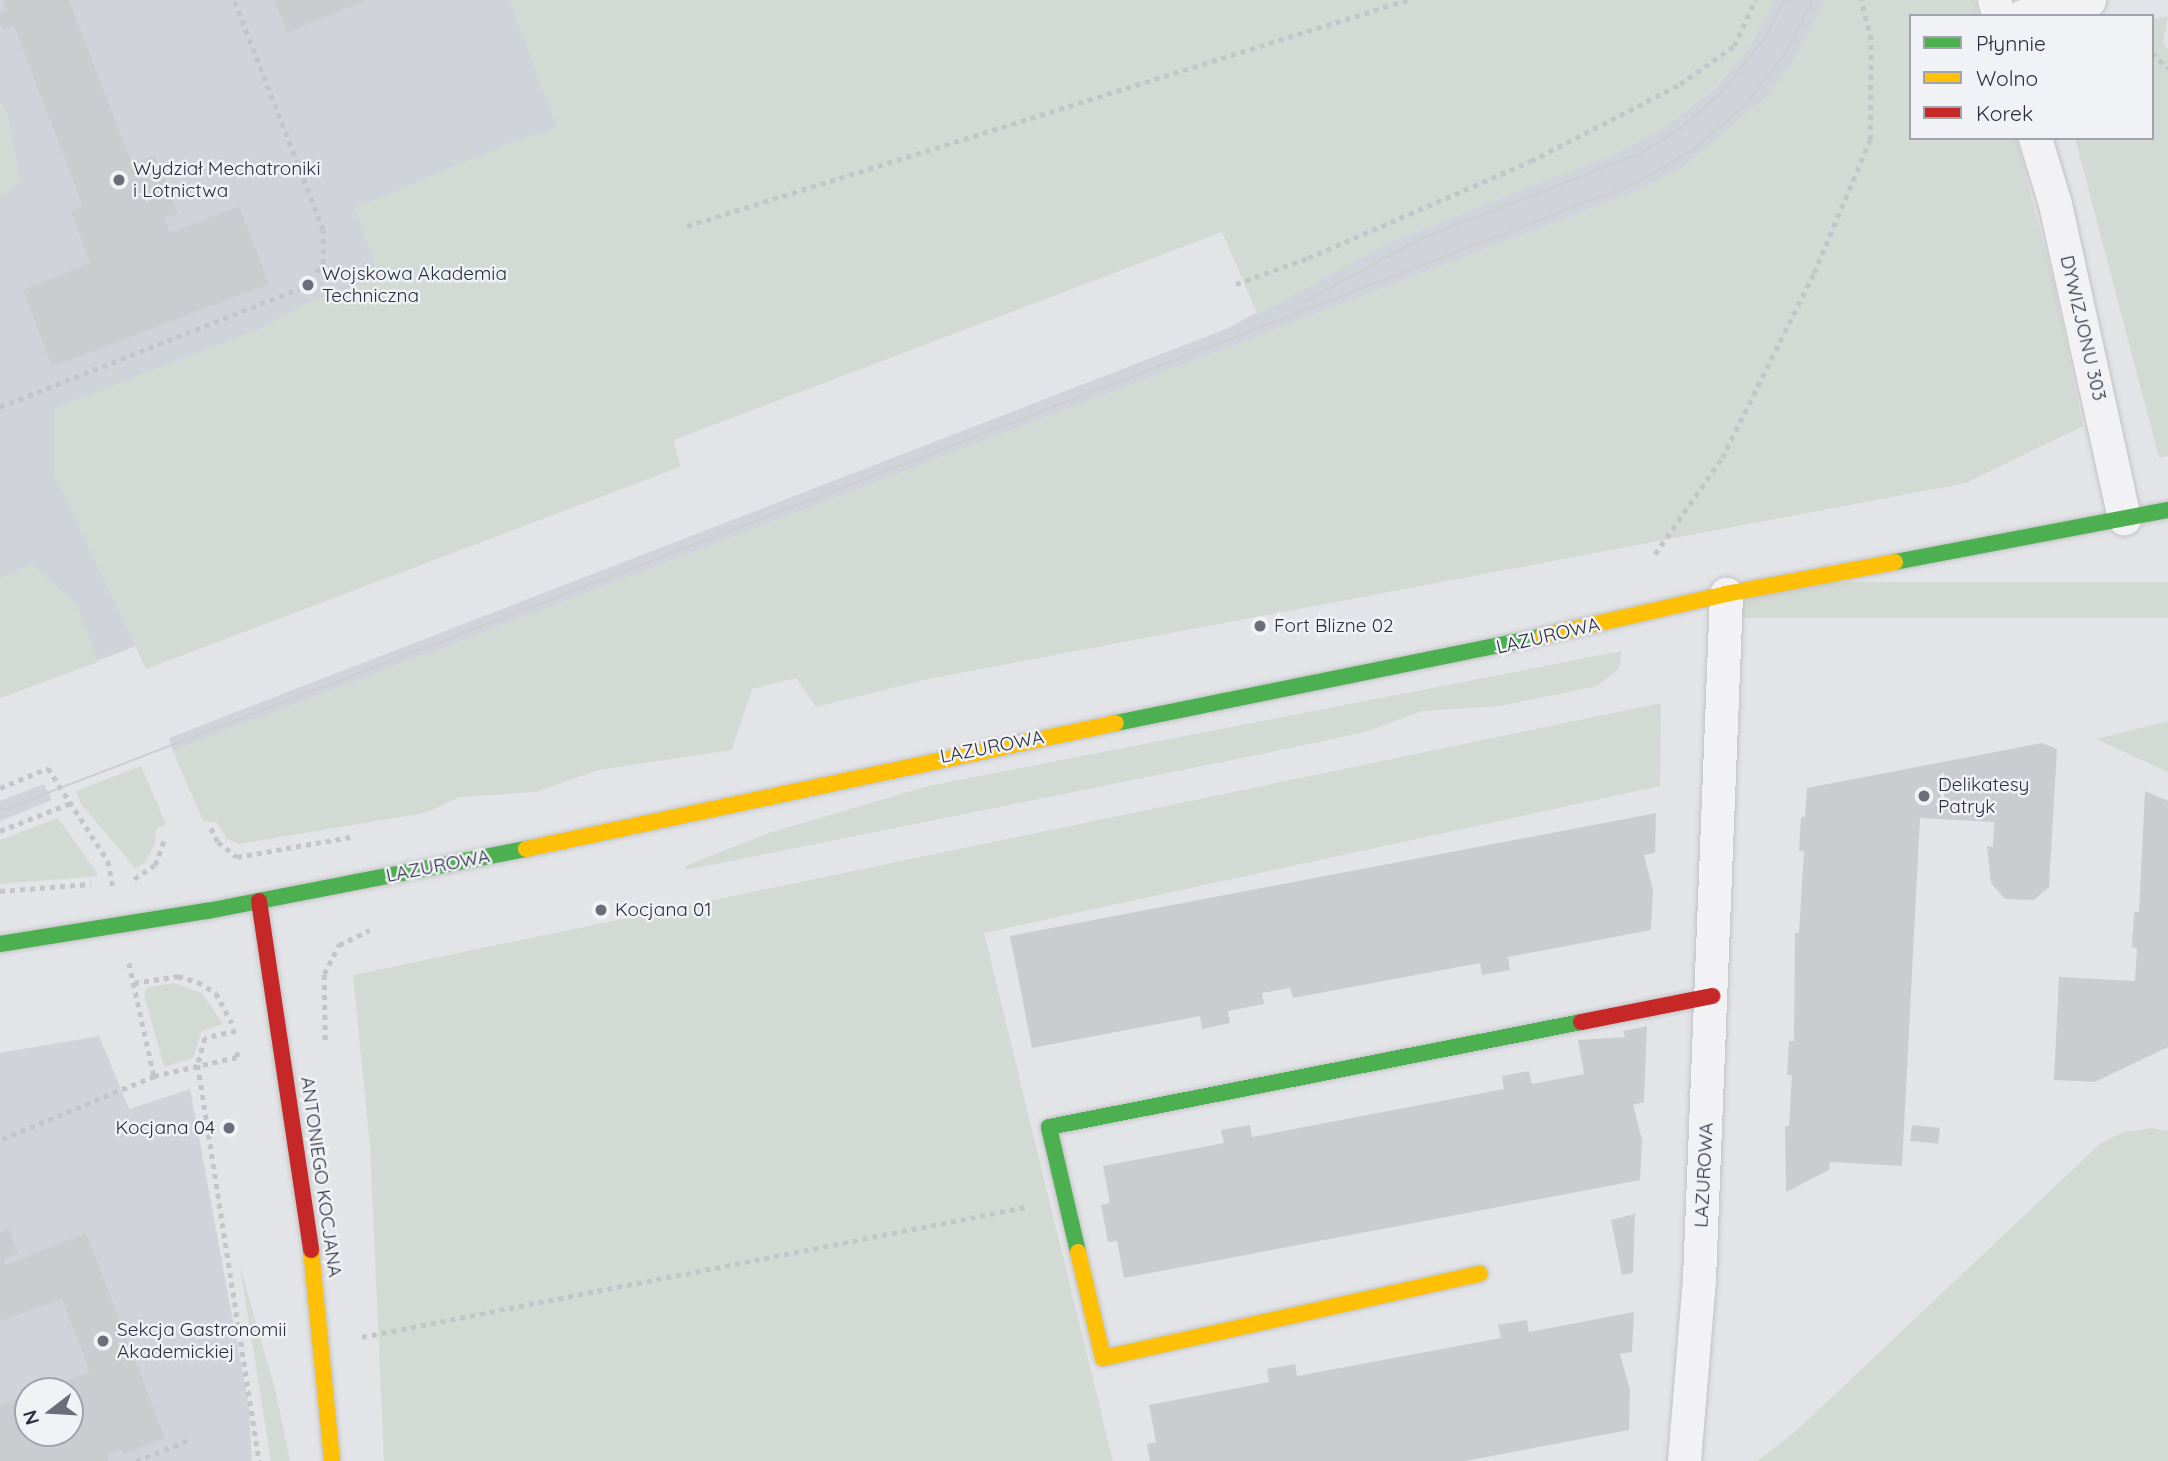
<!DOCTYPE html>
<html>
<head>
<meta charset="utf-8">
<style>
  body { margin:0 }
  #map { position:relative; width:2168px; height:1461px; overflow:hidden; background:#e3e4e7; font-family:Quicksand,sans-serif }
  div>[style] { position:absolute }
  .built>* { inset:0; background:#d1d3da }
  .green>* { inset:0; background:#d2dad3; transform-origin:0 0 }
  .building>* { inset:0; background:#cbccd0; transform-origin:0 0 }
  .path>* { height:4.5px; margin-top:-2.25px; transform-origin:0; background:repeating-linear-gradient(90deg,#c4c5c9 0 5px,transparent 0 10px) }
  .roads { filter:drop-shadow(0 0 2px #c1c2c5) drop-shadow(0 0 2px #c1c2c5) }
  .street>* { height:33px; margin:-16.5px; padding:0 16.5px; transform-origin:16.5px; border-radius:16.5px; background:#f2f2f4 }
  .fast>* { height:16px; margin:-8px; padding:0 8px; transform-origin:8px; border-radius:8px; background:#4caf50 }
  .slow>* { height:16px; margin:-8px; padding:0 8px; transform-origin:8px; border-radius:8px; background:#ffc107 }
  .jam>* { height:16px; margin:-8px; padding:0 8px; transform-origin:8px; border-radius:8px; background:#c62828 }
  .tram>* { height:2px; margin:-1px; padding:0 1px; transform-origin:1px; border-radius:1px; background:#cccdcf }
  .dots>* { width:19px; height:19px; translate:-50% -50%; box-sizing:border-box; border:4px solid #f1f2f6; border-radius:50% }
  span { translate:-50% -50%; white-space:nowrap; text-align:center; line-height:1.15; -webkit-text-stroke:5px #f1f2f6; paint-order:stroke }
  .poi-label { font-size:19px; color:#2a2f40 }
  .left { translate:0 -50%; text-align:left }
  .right { translate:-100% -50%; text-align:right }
  .street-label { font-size:19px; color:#2a2f40 }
  .legend { position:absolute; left:1909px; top:14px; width:245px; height:126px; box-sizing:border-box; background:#f1f2f6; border:2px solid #a1a4ad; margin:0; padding:9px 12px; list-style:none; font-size:21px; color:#2a2f40 }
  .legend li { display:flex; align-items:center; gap:14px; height:35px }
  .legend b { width:35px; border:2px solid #a1a4ad }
  .north { position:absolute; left:14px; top:1377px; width:70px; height:70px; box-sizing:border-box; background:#f1f2f6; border:2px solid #a1a4ad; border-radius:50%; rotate:253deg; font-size:19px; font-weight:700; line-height:28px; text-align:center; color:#2a2f40 }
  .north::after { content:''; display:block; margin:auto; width:24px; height:32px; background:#6b6e7a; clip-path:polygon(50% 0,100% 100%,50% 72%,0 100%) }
</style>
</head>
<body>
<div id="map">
  <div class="built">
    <div style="clip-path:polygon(0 0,510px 0,673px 441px,0 698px)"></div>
    <div style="clip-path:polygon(1776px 0,1826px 0,1793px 61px,1767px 97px,1686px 165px,1640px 190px,173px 751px,169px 738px,1226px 329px,1392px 241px,1611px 155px,1665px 127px,1715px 88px,1743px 56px)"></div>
    <div style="clip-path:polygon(44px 784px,52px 800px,0 821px,0 801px)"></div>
    <div style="clip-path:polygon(evenodd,99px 1036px,129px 1109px,190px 1089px,249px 1407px,252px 1461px,0 1461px,0 1053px,99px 1036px,28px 1391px,70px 1391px,70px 1433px,28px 1433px,28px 1391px)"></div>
  </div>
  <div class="green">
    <div style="clip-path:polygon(510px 0,1776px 0,1743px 56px,1714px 88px,1665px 127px,1611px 155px,1392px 241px,1258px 315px,1222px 232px,674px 440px,680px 467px,146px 669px,55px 476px,55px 408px,262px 328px,315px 299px,379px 277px,355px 208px,515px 141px,557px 128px)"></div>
    <div style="clip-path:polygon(1826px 0,1974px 0,1979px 16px,1911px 16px,1911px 138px,2016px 138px,2053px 280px,2083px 426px,1966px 483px,933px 678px,816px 707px,796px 678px,752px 689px,732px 750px,598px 770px,536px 792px,460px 797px,425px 813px,239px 844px,227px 839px,216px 822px,203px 821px,173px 751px,1640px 190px,1686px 165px,1766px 97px,1793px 61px)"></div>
    <div style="clip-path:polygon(2168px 16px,2163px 43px,2168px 49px,2168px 456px,2159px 458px,2075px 138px,2152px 138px,2152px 19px)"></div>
    <div style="clip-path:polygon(0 101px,8px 115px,20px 182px,0 197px)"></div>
    <div style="clip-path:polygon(31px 564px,77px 605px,98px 662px,0 698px,0 579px)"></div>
    <div style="left:2168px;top:582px;width:36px;height:431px;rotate:90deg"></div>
    <div style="clip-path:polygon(1622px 651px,1619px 669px,1597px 686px,1500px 706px,1422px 711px,1365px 732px,1262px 754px,686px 870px,685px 866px,769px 833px,928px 786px)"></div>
    <div style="clip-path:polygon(1661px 703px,1660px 786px,984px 933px,1113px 1461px,384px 1461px,370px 1146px,353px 975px)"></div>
    <div style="clip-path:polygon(2168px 721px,2168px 772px,2096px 739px)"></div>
    <div style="clip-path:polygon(141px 766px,166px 824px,156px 829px,155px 844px,145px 863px,135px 868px,81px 804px,76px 791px)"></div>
    <div style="clip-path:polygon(58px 818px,99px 876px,0 884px,0 840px)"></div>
    <div style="clip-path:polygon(174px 983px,202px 993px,223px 1024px,202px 1031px,193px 1058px,164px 1067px,144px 994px,148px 987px)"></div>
    <div style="clip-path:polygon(2152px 1128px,2168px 1131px,2168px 1461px,1757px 1461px,1795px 1432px,2102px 1142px,2125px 1132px)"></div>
    <div style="clip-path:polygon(240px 1266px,275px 1389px,290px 1461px,271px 1461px)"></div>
  </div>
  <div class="building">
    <div style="clip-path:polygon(3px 0,69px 0,132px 164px,155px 155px,178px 213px,165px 218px,170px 233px,239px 206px,269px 284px,52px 367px,23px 290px,90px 263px,71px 211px,83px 206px,14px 26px,3px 30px,0 24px,0 13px,7px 11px)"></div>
    <div style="clip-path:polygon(274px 0,367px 0,287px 33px)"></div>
    <div style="clip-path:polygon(2042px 743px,2057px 749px,2049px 887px,2034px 900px,2005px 899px,1991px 883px,1987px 846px,1993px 847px,1994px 822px,1920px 818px,1902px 1166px,1830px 1162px,1829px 1170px,1786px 1192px,1785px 1126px,1789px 1126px,1792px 1075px,1787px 1075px,1789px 1041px,1794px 1041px,1795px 933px,1799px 933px,1804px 851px,1799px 851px,1801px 817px,1805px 817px,1807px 788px)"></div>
    <div style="clip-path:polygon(2145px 791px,2168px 801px,2168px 1047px,2095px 1082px,2054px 1080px,2059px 977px,2135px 981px,2137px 948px,2132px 947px,2134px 912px,2139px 912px)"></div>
    <div style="clip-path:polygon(1656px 813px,1655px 853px,1644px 855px,1653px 890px,1651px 930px,1508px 957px,1510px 970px,1482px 975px,1480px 963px,1293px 998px,1290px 988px,1262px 993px,1264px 1004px,1228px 1011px,1230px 1023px,1202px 1029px,1200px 1016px,1032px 1048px,1010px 936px)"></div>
    <div style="clip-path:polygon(1647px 1026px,1644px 1102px,1633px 1105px,1642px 1140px,1640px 1180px,1124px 1278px,1117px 1241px,1108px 1242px,1101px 1205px,1110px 1203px,1103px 1166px,1224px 1143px,1221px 1130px,1250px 1125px,1252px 1137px,1504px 1089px,1502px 1076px,1529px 1071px,1532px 1084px,1584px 1074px,1578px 1040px,1625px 1037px,1623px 1031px)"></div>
    <div style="left:1912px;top:1125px;width:28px;height:16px;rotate:6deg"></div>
    <div style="clip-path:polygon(1635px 1214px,1633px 1273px,1622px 1275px,1611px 1220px)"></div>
    <div style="clip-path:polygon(9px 1229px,18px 1254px,4px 1259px,5px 1265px,86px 1233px,165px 1438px,123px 1455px,122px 1450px,109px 1454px,107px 1461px,0 1461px,0 1405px,28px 1395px,28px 1433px,70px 1433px,70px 1391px,39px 1391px,90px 1372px,62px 1299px,0 1321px,0 1233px)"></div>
    <div style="clip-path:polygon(1634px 1312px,1632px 1352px,1620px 1354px,1630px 1390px,1629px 1430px,1465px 1461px,1150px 1461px,1147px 1444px,1156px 1442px,1149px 1405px,1269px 1382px,1267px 1369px,1295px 1364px,1297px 1376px,1501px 1338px,1498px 1325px,1527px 1320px,1529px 1332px)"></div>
  </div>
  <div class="path">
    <div style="left:2152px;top:53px;width:22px;rotate:43deg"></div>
    <div style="left:687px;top:226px;width:755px;rotate:-17.43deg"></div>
    <div style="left:1236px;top:284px;width:77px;rotate:-19.9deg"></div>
    <div style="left:1308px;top:258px;width:243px;rotate:-23.5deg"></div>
    <div style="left:1531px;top:161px;width:168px;rotate:-27.3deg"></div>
    <div style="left:1680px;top:84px;width:66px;rotate:-35.1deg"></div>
    <div style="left:1734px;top:46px;width:51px;rotate:-65.5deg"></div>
    <div style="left:0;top:407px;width:326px;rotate:-21.6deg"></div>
    <div style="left:303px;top:287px;width:30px;rotate:-49deg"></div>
    <div style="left:323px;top:264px;width:34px;rotate:-90deg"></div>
    <div style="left:323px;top:230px;width:247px;rotate:-111.2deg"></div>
    <div style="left:1655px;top:554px;width:117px;rotate:-55.1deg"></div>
    <div style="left:1722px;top:458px;width:207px;rotate:-63.6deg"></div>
    <div style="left:1814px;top:273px;width:144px;rotate:-67.2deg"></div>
    <div style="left:1870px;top:140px;width:100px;rotate:-89.4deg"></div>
    <div style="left:1871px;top:40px;width:41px;rotate:-104deg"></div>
    <div style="left:0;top:788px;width:52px;rotate:-22.6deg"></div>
    <div style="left:48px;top:768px;width:111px;rotate:57.2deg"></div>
    <div style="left:108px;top:861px;width:25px;rotate:79deg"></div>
    <div style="left:211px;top:828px;width:16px;rotate:63deg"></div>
    <div style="left:218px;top:842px;width:24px;rotate:38deg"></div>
    <div style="left:237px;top:857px;width:115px;rotate:-10deg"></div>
    <div style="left:0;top:831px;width:76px;rotate:-21.5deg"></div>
    <div style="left:134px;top:879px;width:25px;rotate:-34deg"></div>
    <div style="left:155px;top:865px;width:27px;rotate:-70deg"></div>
    <div style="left:0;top:891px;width:91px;rotate:-4.4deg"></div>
    <div style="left:129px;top:963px;width:116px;rotate:77.5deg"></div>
    <div style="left:134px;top:983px;width:45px;rotate:-9deg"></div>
    <div style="left:178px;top:976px;width:21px;rotate:17deg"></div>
    <div style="left:198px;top:982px;width:21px;rotate:31deg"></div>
    <div style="left:216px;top:993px;width:34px;rotate:62deg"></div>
    <div style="left:236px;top:1031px;width:32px;rotate:167deg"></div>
    <div style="left:205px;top:1038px;width:28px;rotate:105deg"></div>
    <div style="left:198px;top:1065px;width:401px;rotate:81.2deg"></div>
    <div style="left:325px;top:1040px;width:66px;rotate:-90.9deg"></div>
    <div style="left:324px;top:974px;width:33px;rotate:-63deg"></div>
    <div style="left:339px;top:945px;width:34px;rotate:-26deg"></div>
    <div style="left:2px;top:1139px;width:165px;rotate:-22.5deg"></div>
    <div style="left:154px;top:1076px;width:85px;rotate:-12.9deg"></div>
    <div style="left:237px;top:1057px;width:5px;rotate:-90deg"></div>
    <div style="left:362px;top:1337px;width:677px;rotate:-11.08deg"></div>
    <div style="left:136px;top:1461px;width:59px;rotate:-21.8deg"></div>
  </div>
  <div class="roads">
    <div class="street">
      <div style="left:1994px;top:0;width:17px;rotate:73deg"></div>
      <div style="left:2022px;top:16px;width:69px;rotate:-13.4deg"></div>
      <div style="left:2035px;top:138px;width:69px;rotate:73.1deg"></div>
      <div style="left:2055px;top:204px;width:322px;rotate:77.6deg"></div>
      <div style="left:1684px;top:1461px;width:183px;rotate:-85.3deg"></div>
      <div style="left:1699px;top:1279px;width:686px;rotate:-87.74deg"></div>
    </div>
    <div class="fast">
      <div style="left:1895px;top:562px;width:278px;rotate:-10.8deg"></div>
      <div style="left:1116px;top:723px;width:436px;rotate:-11.5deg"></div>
      <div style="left:0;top:944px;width:210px;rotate:-9.1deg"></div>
      <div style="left:207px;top:911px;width:325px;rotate:-11deg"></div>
      <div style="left:1078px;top:1252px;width:128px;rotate:-103.1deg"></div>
      <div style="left:1049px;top:1127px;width:542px;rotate:-11.16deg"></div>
    </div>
    <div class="slow">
      <div style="left:1543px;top:636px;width:188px;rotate:-12.9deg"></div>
      <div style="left:1726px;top:594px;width:172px;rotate:-10.7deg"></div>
      <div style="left:526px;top:849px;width:603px;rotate:-12.05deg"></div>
      <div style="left:311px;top:1250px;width:212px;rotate:84.3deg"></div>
      <div style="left:1078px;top:1252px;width:109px;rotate:76.7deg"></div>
      <div style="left:1103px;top:1358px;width:386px;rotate:-12.6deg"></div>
    </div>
    <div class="jam">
      <div style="left:259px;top:901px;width:353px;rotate:81.5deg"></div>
      <div style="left:1581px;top:1022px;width:134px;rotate:-11.2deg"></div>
    </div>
  </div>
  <div class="tram">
    <div style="left:1304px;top:302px;width:132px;rotate:-28.5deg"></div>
    <div style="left:1420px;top:239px;width:233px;rotate:-21.2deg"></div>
    <div style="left:1637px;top:155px;width:52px;rotate:-31.5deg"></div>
    <div style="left:1681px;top:128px;width:57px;rotate:-41.5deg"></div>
    <div style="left:1724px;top:90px;width:68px;rotate:-52.1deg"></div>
    <div style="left:1766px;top:36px;width:41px;rotate:-62.2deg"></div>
    <div style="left:0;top:811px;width:1752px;rotate:-21deg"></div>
    <div style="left:1636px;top:183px;width:66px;rotate:-30.1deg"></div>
    <div style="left:1693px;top:150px;width:67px;rotate:-40.8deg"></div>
    <div style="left:1744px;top:106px;width:71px;rotate:-51.8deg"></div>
    <div style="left:1788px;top:50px;width:56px;rotate:-63.4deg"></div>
  </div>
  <div class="dots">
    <div style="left:119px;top:180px;background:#6b6e7a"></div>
    <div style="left:308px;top:285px;background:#6b6e7a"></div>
    <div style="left:1260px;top:626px;background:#6b6e7a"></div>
    <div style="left:1924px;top:796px;background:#6b6e7a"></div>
    <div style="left:601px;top:910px;background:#6b6e7a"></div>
    <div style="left:229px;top:1128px;background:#6b6e7a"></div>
    <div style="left:103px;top:1341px;background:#6b6e7a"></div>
  </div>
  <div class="poi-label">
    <span class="left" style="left:133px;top:180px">Wydział Mechatroniki<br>i Lotnictwa</span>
    <span class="left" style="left:322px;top:285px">Wojskowa Akademia<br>Techniczna</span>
    <span class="left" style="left:1274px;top:626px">Fort Blizne 02</span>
    <span class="left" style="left:1938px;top:796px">Delikatesy<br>Patryk</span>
    <span class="left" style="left:615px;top:910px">Kocjana 01</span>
    <span class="right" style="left:215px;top:1128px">Kocjana 04</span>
    <span class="left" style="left:117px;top:1341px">Sekcja Gastronomii<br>Akademickiej</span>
  </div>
  <div class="street-label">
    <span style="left:2083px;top:328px;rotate:77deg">DYWIZJONU 303</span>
    <span style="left:1548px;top:636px;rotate:-13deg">LAZUROWA</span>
    <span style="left:992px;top:747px;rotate:-11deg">LAZUROWA</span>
    <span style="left:438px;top:866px;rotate:-11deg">LAZUROWA</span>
    <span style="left:1704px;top:1175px;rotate:-87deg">LAZUROWA</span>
    <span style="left:321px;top:1177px;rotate:82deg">ANTONIEGO KOCJANA</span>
  </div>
  <ul class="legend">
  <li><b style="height:9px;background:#4caf50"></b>Płynnie</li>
  <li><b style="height:9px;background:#ffc107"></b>Wolno</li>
  <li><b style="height:9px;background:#c62828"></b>Korek</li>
  </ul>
  <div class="north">N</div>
</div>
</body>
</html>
